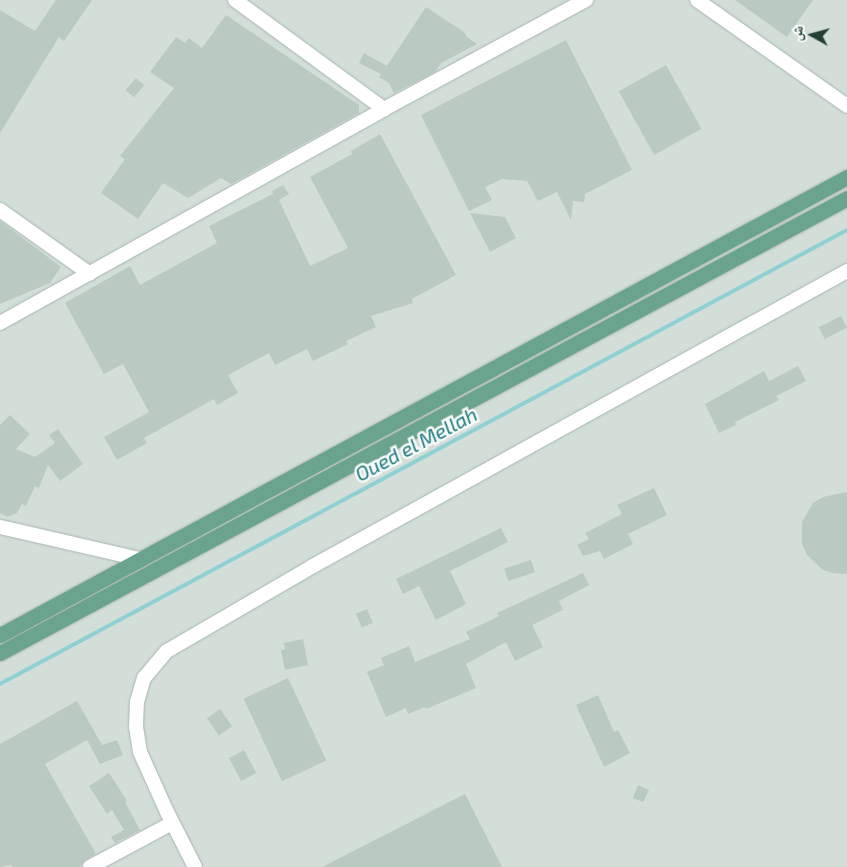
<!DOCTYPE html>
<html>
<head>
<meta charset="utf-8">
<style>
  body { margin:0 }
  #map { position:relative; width:847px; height:867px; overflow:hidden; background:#e5eee9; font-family:"Exo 2","Noto Naskh Arabic",sans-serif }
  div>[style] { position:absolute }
  .built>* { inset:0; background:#d3ded8; transform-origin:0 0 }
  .stream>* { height:4px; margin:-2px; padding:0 2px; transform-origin:2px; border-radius:2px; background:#8fd0d2 }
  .building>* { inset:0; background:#bac9c2; transform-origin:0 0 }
  .roads { filter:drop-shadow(0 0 1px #a7b6af) drop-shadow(0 0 1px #a7b6af) }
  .minor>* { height:14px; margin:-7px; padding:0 7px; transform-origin:7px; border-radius:7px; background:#fff }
  .major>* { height:15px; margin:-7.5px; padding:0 7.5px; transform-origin:7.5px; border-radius:7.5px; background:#6aa38e }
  span { translate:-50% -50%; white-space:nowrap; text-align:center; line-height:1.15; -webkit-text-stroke:5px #f6faf8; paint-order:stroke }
  .water-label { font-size:20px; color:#1e797d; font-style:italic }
  .north { position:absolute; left:787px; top:10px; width:50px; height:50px; -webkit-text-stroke:4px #f6faf8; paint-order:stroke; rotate:277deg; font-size:14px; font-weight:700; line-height:20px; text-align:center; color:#244035 }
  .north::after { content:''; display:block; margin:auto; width:18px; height:22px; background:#244035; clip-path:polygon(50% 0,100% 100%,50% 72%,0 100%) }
</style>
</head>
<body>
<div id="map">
  <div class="built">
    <div style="left:0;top:0;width:847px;height:867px"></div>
  </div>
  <div class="stream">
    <div style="left:0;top:684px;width:961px;rotate:-28.19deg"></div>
  </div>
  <div class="building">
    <div style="clip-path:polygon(56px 0,92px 0,64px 41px,59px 37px,0 133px,0 10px,35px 31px)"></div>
    <div style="clip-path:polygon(735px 0,813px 0,787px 37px)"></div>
    <div style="clip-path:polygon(426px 7px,464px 32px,467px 37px,477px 44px,441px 63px,435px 72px,394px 93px,389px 83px,379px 77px,381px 74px,359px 63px,364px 53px,387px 66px)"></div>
    <div style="clip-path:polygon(226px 15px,359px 105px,359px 113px,231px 184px,221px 178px,188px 198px,163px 183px,138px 219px,101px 193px,125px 159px,120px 156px,174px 88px,150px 72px,176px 37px,185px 43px,189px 38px,202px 48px)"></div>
    <div style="clip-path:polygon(566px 40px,632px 170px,585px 194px,584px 202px,573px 201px,571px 220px,557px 192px,538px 201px,527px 181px,502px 179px,485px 187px,492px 200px,469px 211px,421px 115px)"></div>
    <div style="left:666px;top:65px;width:73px;height:54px;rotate:61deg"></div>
    <div style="left:136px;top:78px;width:11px;height:16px;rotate:41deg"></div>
    <div style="clip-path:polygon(380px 134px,456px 275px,412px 299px,413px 303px,371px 316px,376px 327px,346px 341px,348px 344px,313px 361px,307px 349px,275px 365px,269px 353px,228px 375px,238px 393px,217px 405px,214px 399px,144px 438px,147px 443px,117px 460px,104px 437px,149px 412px,123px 364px,104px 374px,65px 303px,130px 266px,140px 285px,217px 243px,209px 226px,273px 194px,272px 191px,283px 185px,289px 194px,279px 200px,310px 266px,348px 248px,310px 177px,352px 154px,351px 151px)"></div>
    <div style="clip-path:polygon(470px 213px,505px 217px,516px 238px,490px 252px)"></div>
    <div style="clip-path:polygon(0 221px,61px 267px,50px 283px,0 304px)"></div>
    <div style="left:841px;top:316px;width:13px;height:25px;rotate:63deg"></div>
    <div style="clip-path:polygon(798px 366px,806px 381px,776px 396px,779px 400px,735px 422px,736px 425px,719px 433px,705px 404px,764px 371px,769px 381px)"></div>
    <div style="clip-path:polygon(10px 415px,30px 434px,16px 449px,35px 457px,55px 443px,49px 435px,58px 429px,83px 464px,60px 481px,48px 465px,39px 488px,35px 486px,26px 506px,22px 504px,17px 513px,7px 517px,0 513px,0 425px)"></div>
    <div style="clip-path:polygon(654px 488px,667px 515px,628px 534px,633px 544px,604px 559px,600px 551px,583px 556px,577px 545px,589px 539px,585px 533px,622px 514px,617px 505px)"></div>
    <div style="clip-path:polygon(847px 492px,847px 574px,833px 573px,823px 570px,807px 555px,802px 544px,802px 522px,813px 503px,823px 497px)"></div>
    <div style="clip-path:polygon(501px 528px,508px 542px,450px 571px,466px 604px,436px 620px,419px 586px,403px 594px,396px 579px)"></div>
    <div style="left:531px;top:560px;width:13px;height:28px;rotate:72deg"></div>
    <div style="clip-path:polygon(583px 573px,589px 585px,559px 601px,563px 610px,532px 625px,543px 647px,515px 661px,506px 642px,466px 664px,476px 688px,426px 709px,425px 707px,408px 714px,406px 708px,386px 717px,367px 672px,384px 665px,381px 658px,409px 646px,415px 662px,470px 639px,466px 632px,499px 616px,497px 613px)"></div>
    <div style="left:367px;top:609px;width:15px;height:12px;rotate:67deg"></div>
    <div style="clip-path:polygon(303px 639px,308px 665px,285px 670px,281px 650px,285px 649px,284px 643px)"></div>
    <div style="left:288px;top:678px;width:91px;height:49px;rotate:65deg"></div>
    <div style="clip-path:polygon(598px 695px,614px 732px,618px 730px,630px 753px,604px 767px,576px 705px)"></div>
    <div style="clip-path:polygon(77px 701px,102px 745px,117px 740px,123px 755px,100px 764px,87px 740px,45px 764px,96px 854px,85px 860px,80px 867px,12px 867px,11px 865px,0 867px,0 744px)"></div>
    <div style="left:220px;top:709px;width:21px;height:16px;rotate:55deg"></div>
    <div style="left:244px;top:750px;width:26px;height:17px;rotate:62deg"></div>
    <div style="clip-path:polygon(109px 773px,127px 801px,125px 802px,140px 830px,115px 843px,111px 837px,124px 830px,112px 810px,107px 814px,89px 786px)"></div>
    <div style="clip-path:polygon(638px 785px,649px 790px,643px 802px,633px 798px)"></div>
    <div style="clip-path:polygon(465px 794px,502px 867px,322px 867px)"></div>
  </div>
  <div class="roads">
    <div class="minor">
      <div style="left:235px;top:0;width:185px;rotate:36.2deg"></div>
      <div style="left:697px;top:0;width:184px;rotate:35.2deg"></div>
      <div style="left:0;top:210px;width:110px;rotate:35.4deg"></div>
      <div style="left:0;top:323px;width:440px;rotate:-29.1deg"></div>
      <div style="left:384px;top:109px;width:230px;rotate:-28.4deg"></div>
      <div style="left:0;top:527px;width:144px;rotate:12.9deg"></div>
      <div style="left:90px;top:867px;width:93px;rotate:-28.2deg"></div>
      <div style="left:195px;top:867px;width:62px;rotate:-117deg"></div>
      <div style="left:167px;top:812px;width:66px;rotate:-114.2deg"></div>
      <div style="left:140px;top:752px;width:25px;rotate:-99deg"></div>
      <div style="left:136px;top:727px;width:25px;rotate:-88deg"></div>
      <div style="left:137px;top:702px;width:25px;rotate:-74deg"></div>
      <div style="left:144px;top:678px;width:35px;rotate:-50deg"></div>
      <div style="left:167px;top:651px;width:169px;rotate:-30.2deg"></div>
      <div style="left:313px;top:566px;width:610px;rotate:-28.92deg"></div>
    </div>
    <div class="major">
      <div style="left:0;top:635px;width:963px;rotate:-28.4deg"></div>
      <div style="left:0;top:653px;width:961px;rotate:-28.24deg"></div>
    </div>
  </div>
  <div class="water-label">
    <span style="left:416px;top:444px;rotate:-28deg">Oued el Mellah</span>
  </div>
  <div class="north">ش</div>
</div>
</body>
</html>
